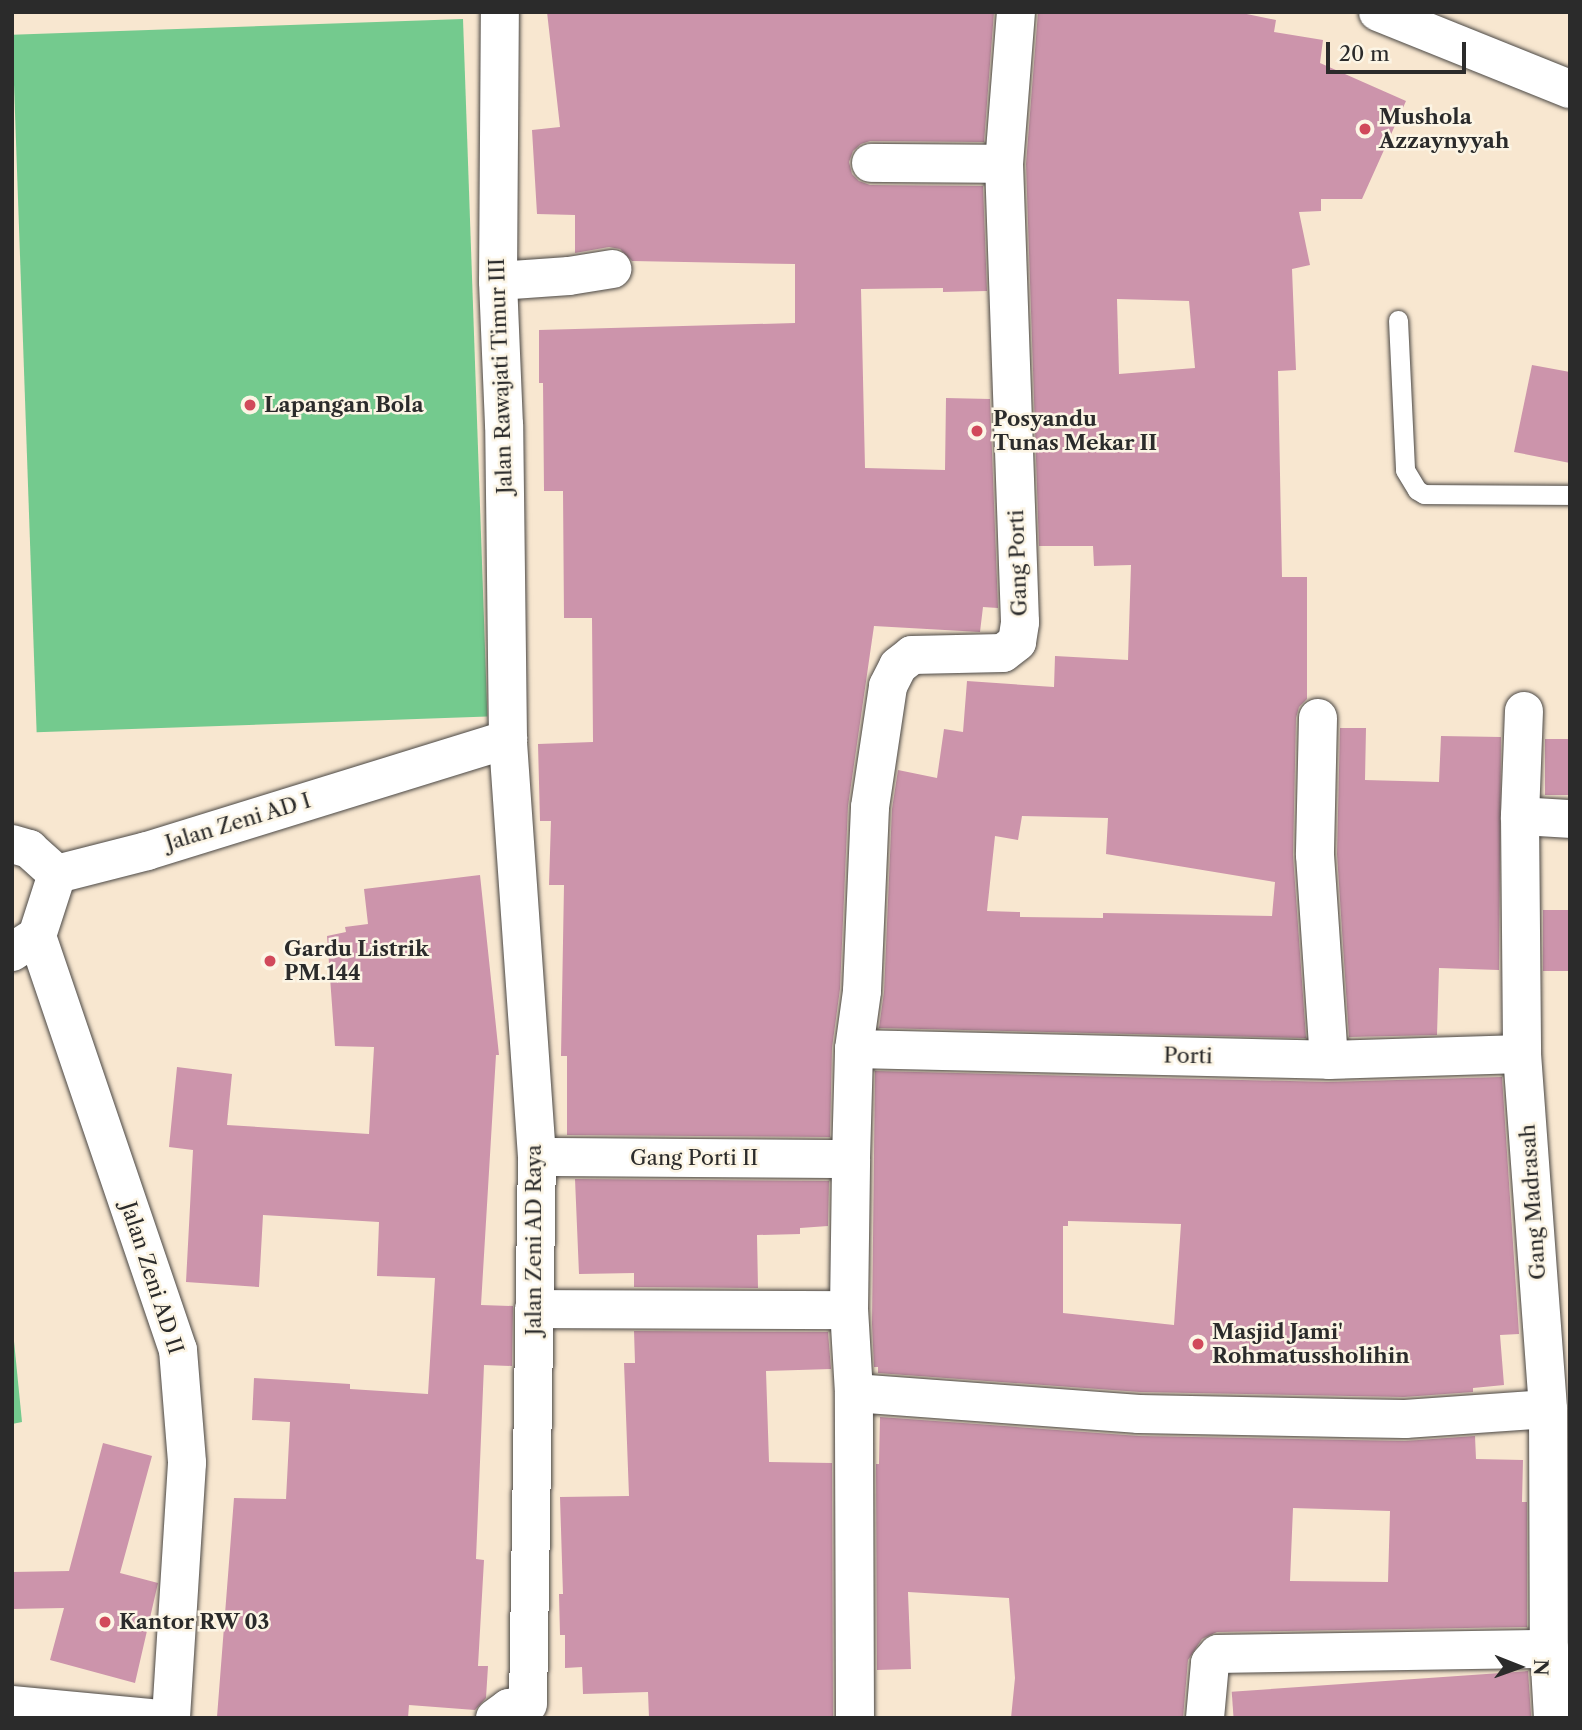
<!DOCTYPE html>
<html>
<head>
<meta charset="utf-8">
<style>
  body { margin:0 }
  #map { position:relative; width:1582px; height:1730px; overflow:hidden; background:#f8e7d0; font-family:"Libre Caslon Text",serif }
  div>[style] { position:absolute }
  .green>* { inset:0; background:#74ca8e; transform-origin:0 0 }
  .building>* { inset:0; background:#cc94ab; transform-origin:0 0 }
  .roads { filter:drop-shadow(0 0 2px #4a4744) drop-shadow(0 0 2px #4a4744) }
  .lane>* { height:19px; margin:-9.5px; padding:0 9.5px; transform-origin:9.5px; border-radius:9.5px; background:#fff }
  .street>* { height:38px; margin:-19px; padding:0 19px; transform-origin:19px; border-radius:19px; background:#fff }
  .dots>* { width:19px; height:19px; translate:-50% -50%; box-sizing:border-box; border:4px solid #fcf5e5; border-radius:50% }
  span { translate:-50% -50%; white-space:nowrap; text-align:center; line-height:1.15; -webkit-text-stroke:5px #fcf5e5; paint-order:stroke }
  .poi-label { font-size:21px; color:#2b2b2b; font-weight:700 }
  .left { translate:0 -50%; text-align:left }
  .street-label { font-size:21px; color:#2b2b2b }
  .frame { position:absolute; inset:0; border:14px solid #2b2b2b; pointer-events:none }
  .north { position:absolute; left:1484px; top:1632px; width:70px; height:70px; -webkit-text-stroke:5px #fcf5e5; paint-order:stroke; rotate:91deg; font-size:19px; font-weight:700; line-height:28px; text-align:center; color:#2b2b2b }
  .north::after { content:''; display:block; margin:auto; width:24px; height:32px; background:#2b2b2b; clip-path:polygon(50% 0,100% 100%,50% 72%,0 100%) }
  .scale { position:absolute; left:1326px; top:42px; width:140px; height:32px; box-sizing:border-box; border:4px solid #2b2b2b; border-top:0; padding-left:9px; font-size:21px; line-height:24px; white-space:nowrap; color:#2b2b2b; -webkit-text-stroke:5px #fcf5e5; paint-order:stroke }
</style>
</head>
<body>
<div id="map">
  <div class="green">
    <div style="left:463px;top:19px;width:698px;height:451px;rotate:88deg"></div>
    <div style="clip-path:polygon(12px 1321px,22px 1422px,12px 1424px)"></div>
  </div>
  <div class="building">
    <div style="clip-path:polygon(547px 12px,994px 12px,984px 142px,870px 141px,861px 144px,853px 151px,849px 162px,852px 174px,859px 181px,870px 185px,983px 186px,987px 291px,943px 292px,943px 288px,861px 289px,865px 468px,945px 470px,946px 398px,990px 399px,998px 608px,983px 607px,980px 632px,874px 626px,848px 806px,840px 989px,832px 1048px,830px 1137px,567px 1135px,567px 1056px,561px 1056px,564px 885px,549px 885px,551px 821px,540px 821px,538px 744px,593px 742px,592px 618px,564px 618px,563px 491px,544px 491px,543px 383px,539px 383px,539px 330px,795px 323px,795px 264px,632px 261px,620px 249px,609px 247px,575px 253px,575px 215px,537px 214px,532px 130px,560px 127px)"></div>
    <div style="clip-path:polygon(evenodd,1038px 12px,1237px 12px,1276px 20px,1274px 32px,1323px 40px,1320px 63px,1406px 101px,1362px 199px,1321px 199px,1321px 211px,1299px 212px,1310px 265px,1292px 269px,1296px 370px,1278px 371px,1282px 577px,1307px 577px,1307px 699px,1299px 707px,1296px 718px,1293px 855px,1306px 1038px,879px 1028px,884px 992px,892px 809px,898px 770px,937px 778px,944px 729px,963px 732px,967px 681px,1054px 687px,1055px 656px,1128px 660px,1131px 565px,1094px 566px,1093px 546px,1039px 546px,1026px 164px,1038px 12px,1117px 299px,1189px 301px,1195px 368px,1119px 374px,1117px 299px,1038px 12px,1022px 816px,1108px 818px,1106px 854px,1275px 882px,1272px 916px,1103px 913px,1103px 918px,1020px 917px,1020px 912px,987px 911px,995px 836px,1018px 840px,1022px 816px)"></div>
    <div style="clip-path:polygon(1532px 365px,1570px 372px,1570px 463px,1514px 452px)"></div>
    <div style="clip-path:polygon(1340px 728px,1366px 728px,1365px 780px,1439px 782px,1441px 736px,1501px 737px,1499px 970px,1439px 968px,1437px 1035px,1349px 1037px,1337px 854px)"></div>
    <div style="left:1545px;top:739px;width:25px;height:56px"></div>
    <div style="clip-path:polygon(480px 875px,499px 1055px,496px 1055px,481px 1305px,513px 1306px,512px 1366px,484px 1365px,476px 1559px,484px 1560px,478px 1666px,488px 1666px,486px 1698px,475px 1710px,409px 1705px,408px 1718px,217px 1717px,234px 1498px,286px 1499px,290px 1422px,252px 1420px,254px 1378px,350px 1384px,350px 1389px,428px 1394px,435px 1278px,377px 1276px,379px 1222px,263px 1215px,259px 1287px,186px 1282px,193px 1150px,169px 1147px,177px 1067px,232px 1074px,227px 1125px,369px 1134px,374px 1047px,335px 1046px,327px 936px,346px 932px,345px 927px,368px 924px,364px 889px)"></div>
    <div style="left:1543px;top:910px;width:27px;height:61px"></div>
    <div style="clip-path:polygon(evenodd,875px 1071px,1328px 1082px,1502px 1077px,1519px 1334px,1500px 1335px,1504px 1385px,1473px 1388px,1473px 1392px,1404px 1397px,1140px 1392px,878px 1373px,878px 1367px,874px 1367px,872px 1324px,875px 1071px,1068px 1221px,1181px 1224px,1174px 1325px,1063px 1313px,1063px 1226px,1068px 1226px,1068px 1221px)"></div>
    <div style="clip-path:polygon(575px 1179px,829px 1181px,828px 1226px,800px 1228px,800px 1234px,757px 1235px,758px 1288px,634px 1287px,634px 1273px,579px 1274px)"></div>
    <div style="clip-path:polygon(634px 1331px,828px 1332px,831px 1369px,766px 1371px,769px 1462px,832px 1463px,833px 1717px,649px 1718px,648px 1692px,583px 1694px,582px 1667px,565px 1668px,565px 1635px,560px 1635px,559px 1594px,563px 1594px,560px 1497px,629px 1496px,624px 1363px,635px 1363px)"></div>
    <div style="clip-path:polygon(evenodd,880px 1417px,1139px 1436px,1405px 1441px,1475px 1436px,1476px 1459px,1523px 1460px,1522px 1502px,1527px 1502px,1527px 1627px,1217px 1632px,1202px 1639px,1188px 1660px,1183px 1718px,1011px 1718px,1015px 1678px,1009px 1598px,908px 1592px,911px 1669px,877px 1670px,876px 1464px,879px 1464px,880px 1417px,1293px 1508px,1390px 1511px,1388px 1582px,1290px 1581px,1293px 1508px)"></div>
    <div style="clip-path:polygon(103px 1443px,152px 1456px,120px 1573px,158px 1583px,135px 1683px,50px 1660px,64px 1608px,12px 1609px,12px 1572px,69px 1571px)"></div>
    <div style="left:1528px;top:1671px;width:47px;height:297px;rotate:86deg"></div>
  </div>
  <div class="roads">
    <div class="lane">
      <div style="left:1398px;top:320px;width:150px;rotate:87.3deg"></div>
      <div style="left:1405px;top:470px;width:23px;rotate:59deg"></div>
      <div style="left:1417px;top:490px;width:8px;rotate:30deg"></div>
      <div style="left:1424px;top:494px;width:146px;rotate:0.4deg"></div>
    </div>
    <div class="street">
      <div style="left:1378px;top:12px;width:207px;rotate:21.9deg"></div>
      <div style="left:871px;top:163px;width:133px;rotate:0.4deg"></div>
      <div style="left:498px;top:281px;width:71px;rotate:-4deg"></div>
      <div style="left:569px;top:276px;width:44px;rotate:-9.2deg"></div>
      <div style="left:1524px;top:711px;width:105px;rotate:92.2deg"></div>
      <div style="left:1520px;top:816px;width:238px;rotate:89.5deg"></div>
      <div style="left:1522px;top:1054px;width:356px;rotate:85.8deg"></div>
      <div style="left:1548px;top:1409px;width:240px;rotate:89.8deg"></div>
      <div style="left:1549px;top:1649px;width:69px;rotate:86.7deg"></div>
      <div style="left:1318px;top:718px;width:137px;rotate:91.3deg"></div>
      <div style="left:1315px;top:855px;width:205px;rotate:86.1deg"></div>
      <div style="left:1520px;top:816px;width:50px;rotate:3.4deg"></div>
      <div style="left:12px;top:844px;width:18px;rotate:16deg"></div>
      <div style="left:29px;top:849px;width:38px;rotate:42deg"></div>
      <div style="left:57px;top:874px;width:93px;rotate:-14.3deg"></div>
      <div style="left:147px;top:851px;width:378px;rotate:-17.2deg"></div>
      <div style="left:37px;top:936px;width:437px;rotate:71.2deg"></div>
      <div style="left:178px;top:1350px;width:113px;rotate:85.4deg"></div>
      <div style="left:187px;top:1463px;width:256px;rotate:93.6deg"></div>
      <div style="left:12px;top:952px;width:30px;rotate:-33deg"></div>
      <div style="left:37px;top:936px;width:65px;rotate:-72.1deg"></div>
      <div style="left:854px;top:1049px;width:475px;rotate:1.3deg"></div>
      <div style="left:1329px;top:1060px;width:193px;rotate:-1.8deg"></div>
      <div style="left:537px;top:1157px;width:314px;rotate:0.4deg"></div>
      <div style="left:534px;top:1309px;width:315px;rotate:0.2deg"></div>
      <div style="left:854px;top:1393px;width:286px;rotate:4.2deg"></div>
      <div style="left:1139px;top:1414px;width:266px;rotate:1.1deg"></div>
      <div style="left:1405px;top:1419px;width:143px;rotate:-4deg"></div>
      <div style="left:12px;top:1705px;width:138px;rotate:5.4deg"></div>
      <div style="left:495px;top:1718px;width:17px;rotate:-36deg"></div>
      <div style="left:509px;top:1708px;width:19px;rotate:-12deg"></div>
      <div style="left:528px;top:1704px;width:547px;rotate:-89.06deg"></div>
      <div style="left:537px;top:1157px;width:419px;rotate:-94deg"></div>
      <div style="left:508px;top:739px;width:314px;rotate:-90.7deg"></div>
      <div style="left:504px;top:425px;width:144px;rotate:-92.4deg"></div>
      <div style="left:498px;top:281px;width:269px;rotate:-89.6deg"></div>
      <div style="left:855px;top:1718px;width:325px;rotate:-90.2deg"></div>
      <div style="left:854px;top:1393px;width:83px;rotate:-93.4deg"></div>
      <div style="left:849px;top:1310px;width:151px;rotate:-89.2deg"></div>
      <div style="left:851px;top:1159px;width:110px;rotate:-88.4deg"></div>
      <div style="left:854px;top:1049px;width:59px;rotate:-82.1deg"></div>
      <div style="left:862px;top:991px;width:184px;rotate:-87.5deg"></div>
      <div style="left:870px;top:807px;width:122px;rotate:-81.5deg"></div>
      <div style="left:888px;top:686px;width:22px;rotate:-63deg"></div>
      <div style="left:898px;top:666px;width:18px;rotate:-38deg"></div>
      <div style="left:912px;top:655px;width:91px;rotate:-1.3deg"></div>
      <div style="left:1003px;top:653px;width:18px;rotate:-38deg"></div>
      <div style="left:1017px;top:642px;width:20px;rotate:-81deg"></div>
      <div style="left:1020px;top:622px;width:458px;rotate:-92deg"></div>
      <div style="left:1004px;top:164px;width:152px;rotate:-85.5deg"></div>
      <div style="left:1205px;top:1718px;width:55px;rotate:-84.8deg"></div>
      <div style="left:1210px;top:1663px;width:12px;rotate:-48deg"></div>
      <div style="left:1218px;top:1654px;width:331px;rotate:-0.9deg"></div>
    </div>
  </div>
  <div class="dots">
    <div style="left:1365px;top:129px;background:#d1495b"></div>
    <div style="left:250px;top:405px;background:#d1495b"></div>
    <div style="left:977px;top:431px;background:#d1495b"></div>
    <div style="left:270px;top:961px;background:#d1495b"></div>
    <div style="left:1198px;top:1344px;background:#d1495b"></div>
    <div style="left:105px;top:1622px;background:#d1495b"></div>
  </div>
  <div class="poi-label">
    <span class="left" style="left:1379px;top:129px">Mushola<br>Azzaynyyah</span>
    <span class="left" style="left:264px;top:405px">Lapangan Bola</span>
    <span class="left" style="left:993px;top:431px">Posyandu<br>Tunas Mekar II</span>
    <span class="left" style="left:284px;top:961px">Gardu Listrik<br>PM.144</span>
    <span class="left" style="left:1212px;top:1344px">Masjid Jami'<br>Rohmatussholihin</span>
    <span class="left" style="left:119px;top:1622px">Kantor RW 03</span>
  </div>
  <div class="street-label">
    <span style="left:501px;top:376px;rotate:-92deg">Jalan Rawajati Timur III</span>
    <span style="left:1018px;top:563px;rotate:-92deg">Gang Porti</span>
    <span style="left:238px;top:822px;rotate:-17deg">Jalan Zeni AD I</span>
    <span style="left:1188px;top:1056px;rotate:1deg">Porti</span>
    <span style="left:694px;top:1158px">Gang Porti II</span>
    <span style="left:1533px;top:1202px;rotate:-94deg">Gang Madrasah</span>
    <span style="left:534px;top:1240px;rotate:-90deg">Jalan Zeni AD Raya</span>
    <span style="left:152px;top:1278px;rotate:72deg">Jalan Zeni AD II</span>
  </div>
  <div class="frame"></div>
  <div class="north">N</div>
  <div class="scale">20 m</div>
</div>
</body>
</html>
